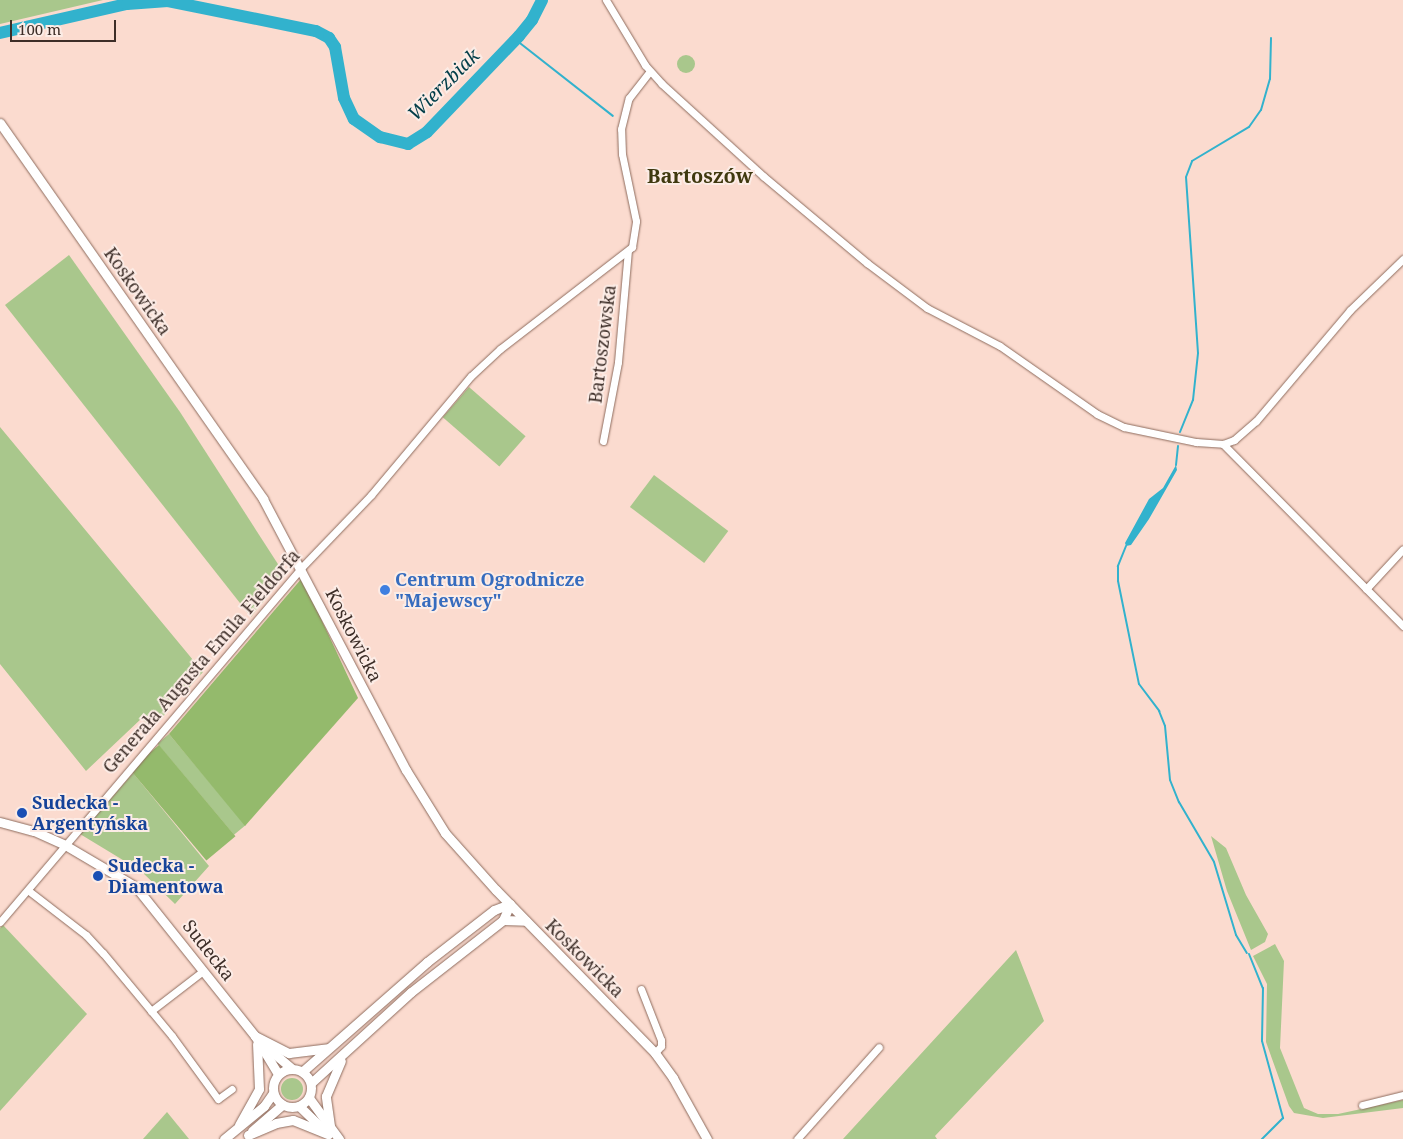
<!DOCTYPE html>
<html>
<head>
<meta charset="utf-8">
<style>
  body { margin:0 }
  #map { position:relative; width:1403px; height:1139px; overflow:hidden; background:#fbdbcf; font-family:"Noto Serif",serif }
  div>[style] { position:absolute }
  .green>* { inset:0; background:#a9c78c; transform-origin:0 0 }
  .round { border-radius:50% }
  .forest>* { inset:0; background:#94ba6c; transform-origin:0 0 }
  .water>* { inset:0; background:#32b2cd }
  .stream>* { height:2px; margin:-1px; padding:0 1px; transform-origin:1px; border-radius:1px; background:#32b2cd }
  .river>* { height:12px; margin:-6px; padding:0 6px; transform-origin:6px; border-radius:6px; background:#32b2cd }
  .roads { filter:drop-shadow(0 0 1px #8e6c5e) drop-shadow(0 0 1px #8e6c5e) }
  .minor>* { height:7px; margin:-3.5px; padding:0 3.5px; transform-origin:3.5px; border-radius:3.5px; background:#fff }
  .tertiary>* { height:9px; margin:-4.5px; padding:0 4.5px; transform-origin:4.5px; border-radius:4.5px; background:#fff }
  .tertiary>.ring { margin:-4.5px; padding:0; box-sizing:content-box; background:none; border:9px solid #fff; border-radius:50% }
  .dots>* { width:14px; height:14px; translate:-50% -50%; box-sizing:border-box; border:2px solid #fcece6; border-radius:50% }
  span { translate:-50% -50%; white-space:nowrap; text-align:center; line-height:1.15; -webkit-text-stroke:4px #fcece6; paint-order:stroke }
  .street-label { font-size:18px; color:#3d2e28 }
  .shop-label { font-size:18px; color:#366cbe; font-weight:700 }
  .left { translate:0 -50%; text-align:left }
  .transit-label { font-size:18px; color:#164399; font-weight:700 }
  .water-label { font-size:19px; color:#023d48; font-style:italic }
  .quarter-label { font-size:20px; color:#3f390f; font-weight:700 }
  .scale { position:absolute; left:10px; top:20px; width:106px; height:22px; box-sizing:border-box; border:2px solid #3d2e28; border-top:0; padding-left:6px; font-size:15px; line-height:18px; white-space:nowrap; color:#3d2e28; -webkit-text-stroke:4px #fcece6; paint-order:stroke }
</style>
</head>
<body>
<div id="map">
  <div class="green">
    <div style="clip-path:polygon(0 0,103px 0,0 24px)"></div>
    <div class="round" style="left:677px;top:55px;width:18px;height:18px"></div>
    <div style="clip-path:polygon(69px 255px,180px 412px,285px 575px,251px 617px,5px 305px)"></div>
    <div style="left:469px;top:387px;width:75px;height:40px;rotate:41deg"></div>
    <div style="clip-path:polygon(0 427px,203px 672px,151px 730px,142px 718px,86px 771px,0 664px)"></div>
    <div style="left:654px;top:475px;width:93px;height:40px;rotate:37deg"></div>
    <div style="left:169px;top:734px;width:119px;height:15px;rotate:50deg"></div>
    <div style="clip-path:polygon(133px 773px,209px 866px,175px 904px,141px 871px,80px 834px)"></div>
    <div style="clip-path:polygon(1211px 836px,1226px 848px,1246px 895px,1268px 934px,1265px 942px,1251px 950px,1227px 891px)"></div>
    <div style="clip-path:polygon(3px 925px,87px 1014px,0 1111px,0 928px)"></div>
    <div style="clip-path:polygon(1275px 944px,1284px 961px,1280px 1048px,1304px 1108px,1318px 1114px,1338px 1114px,1403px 1100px,1403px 1108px,1323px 1118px,1294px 1113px,1289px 1106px,1266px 1042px,1267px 984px,1253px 956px)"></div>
    <div style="clip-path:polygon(1016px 950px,1044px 1021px,935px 1136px,937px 1139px,843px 1139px)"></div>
    <div class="round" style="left:281px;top:1078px;width:22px;height:22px"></div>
    <div style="clip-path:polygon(167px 1112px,189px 1139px,143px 1139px)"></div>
  </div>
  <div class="forest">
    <div style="clip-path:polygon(302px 578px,358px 698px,245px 826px,169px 734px)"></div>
    <div style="left:159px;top:745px;width:119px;height:38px;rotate:50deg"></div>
  </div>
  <div class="water">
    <div style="clip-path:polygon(1176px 465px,1177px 470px,1149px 519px,1131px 545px,1126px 546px,1125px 543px,1149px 499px,1163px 488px)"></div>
  </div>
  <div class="stream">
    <div style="left:134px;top:3px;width:4px;rotate:-56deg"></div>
    <div style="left:516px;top:40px;width:123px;rotate:38.1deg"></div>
    <div style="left:1180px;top:432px;width:35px;rotate:-68deg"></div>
    <div style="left:1193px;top:400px;width:47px;rotate:-83.9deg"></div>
    <div style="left:1198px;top:353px;width:176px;rotate:-93.9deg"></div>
    <div style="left:1186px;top:177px;width:17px;rotate:-69deg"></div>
    <div style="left:1192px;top:161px;width:66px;rotate:-30.8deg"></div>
    <div style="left:1249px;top:127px;width:21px;rotate:-55deg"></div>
    <div style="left:1261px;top:110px;width:32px;rotate:-74deg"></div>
    <div style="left:1270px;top:79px;width:41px;rotate:-88.6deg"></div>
    <div style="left:1176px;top:465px;width:19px;rotate:-84deg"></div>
    <div style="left:1126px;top:546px;width:22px;rotate:112deg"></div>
    <div style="left:1118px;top:566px;width:15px;rotate:90deg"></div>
    <div style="left:1118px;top:581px;width:105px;rotate:78.5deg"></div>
    <div style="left:1139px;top:684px;width:34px;rotate:53deg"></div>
    <div style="left:1159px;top:711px;width:16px;rotate:68deg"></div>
    <div style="left:1165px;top:726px;width:54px;rotate:84.7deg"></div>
    <div style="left:1170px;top:780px;width:24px;rotate:68deg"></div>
    <div style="left:1179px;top:802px;width:69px;rotate:59.7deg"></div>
    <div style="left:1214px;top:862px;width:76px;rotate:73.2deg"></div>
    <div style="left:1236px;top:935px;width:21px;rotate:59deg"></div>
    <div style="left:1249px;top:954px;width:37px;rotate:68deg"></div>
    <div style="left:1263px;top:988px;width:53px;rotate:91.1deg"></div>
    <div style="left:1262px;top:1041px;width:80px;rotate:74.7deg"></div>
    <div style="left:1283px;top:1118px;width:30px;rotate:135deg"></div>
  </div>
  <div class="river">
    <div style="left:0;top:33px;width:130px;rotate:-12.9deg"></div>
    <div style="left:127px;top:4px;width:41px;rotate:-4.2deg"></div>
    <div style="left:168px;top:1px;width:151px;rotate:11.5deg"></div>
    <div style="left:316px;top:31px;width:15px;rotate:28deg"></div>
    <div style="left:329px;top:38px;width:11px;rotate:56deg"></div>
    <div style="left:335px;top:47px;width:52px;rotate:80deg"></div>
    <div style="left:344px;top:98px;width:23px;rotate:65deg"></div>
    <div style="left:354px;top:119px;width:32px;rotate:35deg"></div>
    <div style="left:380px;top:137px;width:29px;rotate:14deg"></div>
    <div style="left:408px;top:144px;width:22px;rotate:-32deg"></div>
    <div style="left:427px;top:132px;width:133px;rotate:-46.2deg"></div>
    <div style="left:519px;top:36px;width:21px;rotate:-51deg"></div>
    <div style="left:532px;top:20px;width:22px;rotate:-63deg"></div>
  </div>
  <div class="roads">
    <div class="minor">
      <div style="left:606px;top:0;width:76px;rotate:59deg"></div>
      <div style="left:645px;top:65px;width:25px;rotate:48deg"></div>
      <div style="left:662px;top:84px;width:137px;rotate:42.3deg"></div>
      <div style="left:763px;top:176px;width:136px;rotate:39.9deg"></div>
      <div style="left:867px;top:263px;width:75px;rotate:36.9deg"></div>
      <div style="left:927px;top:308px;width:82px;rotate:27.5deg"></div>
      <div style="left:1000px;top:346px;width:118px;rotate:35deg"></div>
      <div style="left:1097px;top:414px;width:30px;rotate:26deg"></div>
      <div style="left:1124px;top:427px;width:74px;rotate:11.8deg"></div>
      <div style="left:1196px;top:442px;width:27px;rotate:4deg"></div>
      <div style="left:1223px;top:444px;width:12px;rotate:-20deg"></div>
      <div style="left:1234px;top:440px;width:29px;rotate:-41deg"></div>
      <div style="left:1256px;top:421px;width:145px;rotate:-49.7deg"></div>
      <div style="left:1350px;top:310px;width:74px;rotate:-43.9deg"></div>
      <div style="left:603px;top:441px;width:80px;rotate:-79.2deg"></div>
      <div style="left:618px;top:362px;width:111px;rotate:-84.9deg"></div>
      <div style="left:1223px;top:444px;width:256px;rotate:45.3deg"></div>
      <div style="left:1366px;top:589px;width:54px;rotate:-47.2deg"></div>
      <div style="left:29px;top:891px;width:72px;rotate:37.7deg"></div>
      <div style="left:86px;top:935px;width:25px;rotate:47deg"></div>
      <div style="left:103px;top:953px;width:108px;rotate:50.3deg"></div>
      <div style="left:172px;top:1036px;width:78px;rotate:53.9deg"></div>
      <div style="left:218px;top:1099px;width:17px;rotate:-36deg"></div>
      <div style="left:0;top:922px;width:465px;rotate:-49.6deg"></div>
      <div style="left:301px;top:568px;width:101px;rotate:-46.2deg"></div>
      <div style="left:371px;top:495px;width:155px;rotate:-50deg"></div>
      <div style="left:471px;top:376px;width:40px;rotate:-43deg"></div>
      <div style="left:500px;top:349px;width:167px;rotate:-37.7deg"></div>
      <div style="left:632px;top:247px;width:26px;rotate:-81deg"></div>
      <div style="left:636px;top:221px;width:68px;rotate:-101.8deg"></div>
      <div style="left:622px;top:154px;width:25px;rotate:-92deg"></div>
      <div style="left:621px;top:129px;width:32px;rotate:-76deg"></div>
      <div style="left:629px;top:98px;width:34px;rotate:-52deg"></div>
      <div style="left:641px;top:989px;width:55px;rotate:68.6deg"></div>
      <div style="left:661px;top:1040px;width:6px;rotate:90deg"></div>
      <div style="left:661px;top:1046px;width:9px;rotate:131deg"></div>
      <div style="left:151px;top:1011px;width:66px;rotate:-37.6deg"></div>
      <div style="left:1362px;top:1105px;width:42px;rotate:-13.7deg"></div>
      <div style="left:797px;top:1139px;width:123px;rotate:-48.3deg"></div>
    </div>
    <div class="tertiary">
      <div style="left:0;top:123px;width:459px;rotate:55deg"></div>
      <div style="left:263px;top:499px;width:306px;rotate:62.2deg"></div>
      <div style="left:406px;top:770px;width:74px;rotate:58.2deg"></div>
      <div style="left:445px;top:833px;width:76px;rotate:48.2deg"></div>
      <div style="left:496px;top:890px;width:228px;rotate:45.7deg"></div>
      <div style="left:655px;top:1053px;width:31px;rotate:54deg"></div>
      <div style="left:673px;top:1078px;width:70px;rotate:60.9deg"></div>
      <div style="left:0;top:822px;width:35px;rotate:15deg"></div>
      <div style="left:34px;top:831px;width:34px;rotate:24deg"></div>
      <div style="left:65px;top:845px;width:82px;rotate:30.6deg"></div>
      <div style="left:136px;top:887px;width:191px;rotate:51.4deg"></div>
      <div style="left:255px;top:1036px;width:44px;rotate:58.8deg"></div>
      <div style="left:503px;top:920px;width:23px;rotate:2deg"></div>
      <div style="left:255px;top:1036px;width:38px;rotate:27deg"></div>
      <div style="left:289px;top:1053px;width:39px;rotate:-7deg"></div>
      <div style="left:265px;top:1046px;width:34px;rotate:40deg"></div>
      <div class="ring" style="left:273px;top:1069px;width:29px;height:29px"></div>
      <div style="left:303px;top:1071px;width:165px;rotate:-41.3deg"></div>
      <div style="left:427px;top:962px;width:85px;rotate:-37.8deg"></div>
      <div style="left:494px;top:910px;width:17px;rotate:-21deg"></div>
      <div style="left:311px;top:1083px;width:135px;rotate:-42.3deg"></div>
      <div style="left:411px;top:992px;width:117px;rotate:-38deg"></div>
      <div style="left:503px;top:920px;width:17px;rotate:-66deg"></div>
      <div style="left:309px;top:1098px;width:51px;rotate:53.8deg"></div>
      <div style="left:299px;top:1106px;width:35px;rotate:44deg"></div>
      <div style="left:239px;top:1125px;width:41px;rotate:-60.9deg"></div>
      <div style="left:259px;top:1089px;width:45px;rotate:-92.5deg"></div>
      <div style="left:330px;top:1126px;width:30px;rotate:-98deg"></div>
      <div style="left:326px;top:1096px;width:38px;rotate:-67deg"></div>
      <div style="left:252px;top:1131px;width:40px;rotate:-41deg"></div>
      <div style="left:248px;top:1135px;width:30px;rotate:-23deg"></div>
      <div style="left:276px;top:1123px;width:17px;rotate:-10deg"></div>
      <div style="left:293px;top:1120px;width:38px;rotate:22deg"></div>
      <div style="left:224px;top:1139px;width:52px;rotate:-39.5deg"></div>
      <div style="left:264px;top:1106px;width:16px;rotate:-55deg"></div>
    </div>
  </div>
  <div class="dots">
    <div style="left:385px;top:590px;background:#3f7fe0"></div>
    <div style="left:22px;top:813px;background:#1a4fb4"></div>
    <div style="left:98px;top:876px;background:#1a4fb4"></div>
  </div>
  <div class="street-label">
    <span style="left:138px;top:291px;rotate:55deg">Koskowicka</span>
    <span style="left:602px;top:344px;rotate:-83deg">Bartoszowska</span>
    <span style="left:354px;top:635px;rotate:63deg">Koskowicka</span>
    <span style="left:201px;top:661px;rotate:-49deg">Generała Augusta Emila Fieldorfa</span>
    <span style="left:209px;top:950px;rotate:52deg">Sudecka</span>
    <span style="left:585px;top:958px;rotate:45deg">Koskowicka</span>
  </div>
  <div class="shop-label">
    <span class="left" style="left:395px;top:590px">Centrum Ogrodnicze<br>"Majewscy"</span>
  </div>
  <div class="transit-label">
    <span class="left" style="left:32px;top:813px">Sudecka -<br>Argentyńska</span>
    <span class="left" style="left:108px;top:876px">Sudecka -<br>Diamentowa</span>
  </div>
  <div class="water-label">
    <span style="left:444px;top:85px;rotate:-45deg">Wierzbiak</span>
  </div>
  <div class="quarter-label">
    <span style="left:700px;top:175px">Bartoszów</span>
  </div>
  <div class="scale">100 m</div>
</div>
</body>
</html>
